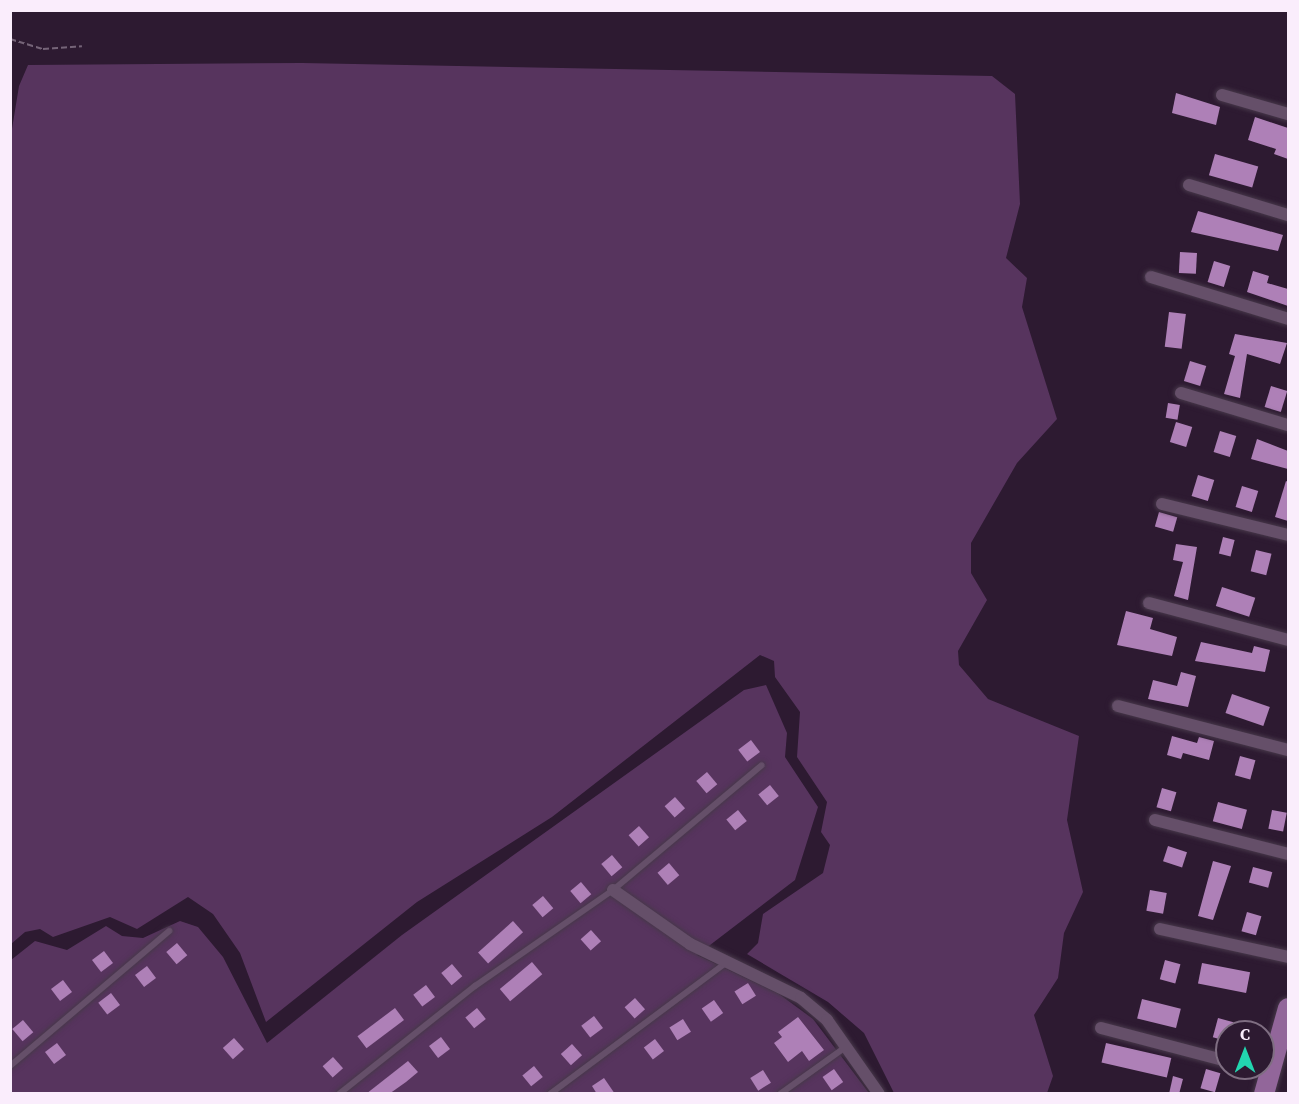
<!DOCTYPE html>
<html>
<head>
<meta charset="utf-8">
<style>
  body { margin:0 }
  #map { position:relative; width:1299px; height:1104px; overflow:hidden; background:#2d1a31; font-family:"Source Serif 4",serif }
  div>[style] { position:absolute }
  .green>* { inset:0; background:#57345e }
  .building>* { inset:0; background:#ae80b7; transform-origin:0 0 }
  .path>* { height:2px; margin-top:-1px; transform-origin:0; background:repeating-linear-gradient(90deg,#756478 0 6px,transparent 0 9px) }
  .roads { filter:drop-shadow(0 0 2px #47384a) drop-shadow(0 0 2px #47384a) }
  .service>* { height:6px; margin:-3px; padding:0 3px; transform-origin:3px; border-radius:3px; background:#654f69 }
  .minor>* { height:12px; margin:-6px; padding:0 6px; transform-origin:6px; border-radius:6px; background:#654f69 }
  .primary>* { height:20px; margin:-10px; padding:0 10px; transform-origin:10px; border-radius:10px; background:#92669a }
  span { translate:-50% -50%; white-space:nowrap; text-align:center; line-height:1.15; -webkit-text-stroke:6px #2d1a31; paint-order:stroke }
  .frame { position:absolute; inset:0; border:12px solid #faedfc; pointer-events:none }
  .north { position:absolute; left:1215px; top:1020px; width:60px; height:60px; box-sizing:border-box; background:#2d1a31; border:2px solid #7f6e82; border-radius:50%; rotate:0deg; font-size:16px; font-weight:700; line-height:24px; text-align:center; color:#faedfc }
  .north::after { content:''; display:block; margin:auto; width:21px; height:27px; background:#22d5af; clip-path:polygon(50% 0,100% 100%,50% 72%,0 100%) }
</style>
</head>
<body>
<div id="map">
  <div class="green">
    <div style="clip-path:polygon(302px 63px,992px 76px,1015px 94px,1020px 204px,1006px 258px,1027px 278px,1022px 307px,1057px 419px,1017px 463px,971px 543px,971px 573px,987px 600px,958px 651px,959px 665px,988px 699px,1079px 736px,1067px 820px,1083px 892px,1064px 933px,1058px 978px,1034px 1015px,1053px 1076px,1047px 1093px,894px 1093px,864px 1033px,828px 1002px,747px 954px,758px 943px,763px 914px,823px 873px,830px 845px,821px 832px,827px 802px,797px 757px,800px 712px,775px 677px,774px 661px,760px 655px,552px 817px,417px 902px,266px 1022px,240px 953px,213px 914px,188px 897px,137px 929px,110px 917px,53px 937px,40px 929px,25px 932px,11px 944px,10px 141px,19px 86px,28px 65px)"></div>
    <div style="clip-path:polygon(766px 685px,787px 733px,785px 757px,818px 807px,795px 880px,697px 955px,779px 994px,813px 1019px,869px 1093px,11px 1094px,11px 960px,35px 941px,67px 950px,106px 926px,122px 936px,143px 938px,180px 921px,198px 927px,223px 957px,267px 1043px,402px 935px,744px 690px)"></div>
  </div>
  <div class="building">
    <div style="clip-path:polygon(1176px 93px,1220px 107px,1216px 125px,1172px 113px)"></div>
    <div style="clip-path:polygon(1255px 117px,1288px 128px,1288px 159px,1274px 154px,1276px 149px,1248px 140px)"></div>
    <div style="left:1215px;top:154px;width:45px;height:22px;rotate:16deg"></div>
    <div style="clip-path:polygon(1198px 211px,1283px 235px,1278px 251px,1191px 232px)"></div>
    <div style="left:1180px;top:252px;width:17px;height:21px;rotate:3deg"></div>
    <div style="left:1214px;top:261px;width:17px;height:22px;rotate:17deg"></div>
    <div style="clip-path:polygon(1253px 271px,1269px 276px,1267px 283px,1288px 289px,1288px 306px,1247px 292px)"></div>
    <div style="left:1169px;top:312px;width:17px;height:35px;rotate:7deg"></div>
    <div style="clip-path:polygon(1235px 334px,1287px 343px,1280px 364px,1247px 354px,1240px 398px,1224px 394px,1235px 356px,1229px 354px)"></div>
    <div style="left:1190px;top:361px;width:17px;height:21px;rotate:17deg"></div>
    <div style="left:1271px;top:386px;width:17px;height:22px;rotate:17deg"></div>
    <div style="left:1168px;top:403px;width:12px;height:15px;rotate:9deg"></div>
    <div style="left:1176px;top:422px;width:17px;height:21px;rotate:17deg"></div>
    <div style="left:1220px;top:431px;width:17px;height:22px;rotate:17deg"></div>
    <div style="clip-path:polygon(1257px 439px,1288px 451px,1288px 469px,1251px 459px)"></div>
    <div style="left:1198px;top:475px;width:17px;height:22px;rotate:17deg"></div>
    <div style="clip-path:polygon(1286px 481px,1288px 482px,1288px 521px,1275px 517px)"></div>
    <div style="left:1242px;top:486px;width:17px;height:22px;rotate:17deg"></div>
    <div style="left:1159px;top:512px;width:19px;height:15px;rotate:16deg"></div>
    <div style="left:1223px;top:537px;width:12px;height:17px;rotate:14deg"></div>
    <div style="clip-path:polygon(1176px 544px,1197px 547px,1188px 600px,1174px 596px,1183px 562px,1173px 560px)"></div>
    <div style="left:1256px;top:550px;width:16px;height:22px;rotate:14deg"></div>
    <div style="left:1222px;top:587px;width:35px;height:20px;rotate:18deg"></div>
    <div style="clip-path:polygon(1126px 611px,1153px 618px,1150px 629px,1177px 637px,1172px 656px,1117px 645px)"></div>
    <div style="clip-path:polygon(1201px 642px,1252px 653px,1254px 646px,1270px 650px,1265px 672px,1195px 661px)"></div>
    <div style="clip-path:polygon(1181px 672px,1196px 676px,1188px 707px,1148px 699px,1153px 680px,1177px 686px)"></div>
    <div style="left:1232px;top:694px;width:40px;height:20px;rotate:19deg"></div>
    <div style="clip-path:polygon(1172px 736px,1197px 743px,1199px 737px,1214px 741px,1209px 760px,1183px 753px,1181px 759px,1167px 755px)"></div>
    <div style="left:751px;top:740px;width:15px;height:16px;rotate:53deg"></div>
    <div style="left:1240px;top:756px;width:16px;height:20px;rotate:15deg"></div>
    <div style="left:707px;top:772px;width:16px;height:14px;rotate:50deg"></div>
    <div style="left:770px;top:785px;width:14px;height:15px;rotate:51deg"></div>
    <div style="left:1162px;top:788px;width:15px;height:20px;rotate:16deg"></div>
    <div style="left:675px;top:797px;width:15px;height:14px;rotate:48deg"></div>
    <div style="left:1218px;top:802px;width:30px;height:20px;rotate:15deg"></div>
    <div style="left:738px;top:810px;width:14px;height:15px;rotate:51deg"></div>
    <div style="left:1272px;top:810px;width:15px;height:19px;rotate:11deg"></div>
    <div style="left:639px;top:826px;width:15px;height:14px;rotate:48deg"></div>
    <div style="left:1168px;top:846px;width:20px;height:16px;rotate:18deg"></div>
    <div style="left:612px;top:855px;width:16px;height:14px;rotate:50deg"></div>
    <div style="clip-path:polygon(1213px 861px,1231px 866px,1213px 920px,1198px 916px)"></div>
    <div style="left:669px;top:863px;width:16px;height:15px;rotate:50deg"></div>
    <div style="left:1253px;top:867px;width:20px;height:16px;rotate:15deg"></div>
    <div style="left:581px;top:882px;width:16px;height:14px;rotate:50deg"></div>
    <div style="left:1150px;top:890px;width:17px;height:21px;rotate:10deg"></div>
    <div style="left:543px;top:896px;width:16px;height:14px;rotate:50deg"></div>
    <div style="left:1247px;top:912px;width:15px;height:20px;rotate:16deg"></div>
    <div style="left:513px;top:921px;width:15px;height:47px;rotate:48deg"></div>
    <div style="left:591px;top:930px;width:15px;height:14px;rotate:48deg"></div>
    <div style="left:177px;top:943px;width:16px;height:14px;rotate:50deg"></div>
    <div style="left:104px;top:951px;width:15px;height:15px;rotate:53deg"></div>
    <div style="left:1165px;top:960px;width:16px;height:20px;rotate:15deg"></div>
    <div style="left:532px;top:962px;width:16px;height:42px;rotate:50deg"></div>
    <div style="left:1202px;top:963px;width:49px;height:21px;rotate:11deg"></div>
    <div style="left:452px;top:964px;width:16px;height:14px;rotate:50deg"></div>
    <div style="left:147px;top:966px;width:15px;height:15px;rotate:53deg"></div>
    <div style="left:63px;top:980px;width:15px;height:15px;rotate:53deg"></div>
    <div style="left:748px;top:983px;width:15px;height:16px;rotate:58deg"></div>
    <div style="left:426px;top:985px;width:15px;height:16px;rotate:53deg"></div>
    <div style="left:111px;top:993px;width:15px;height:16px;rotate:53deg"></div>
    <div style="left:635px;top:998px;width:15px;height:14px;rotate:48deg"></div>
    <div style="left:1142px;top:999px;width:40px;height:20px;rotate:14deg"></div>
    <div style="left:714px;top:1000px;width:16px;height:15px;rotate:55deg"></div>
    <div style="left:395px;top:1008px;width:15px;height:47px;rotate:53deg"></div>
    <div style="left:477px;top:1008px;width:14px;height:15px;rotate:51deg"></div>
    <div style="left:594px;top:1016px;width:15px;height:16px;rotate:53deg"></div>
    <div style="clip-path:polygon(798px 1017px,824px 1050px,809px 1061px,802px 1051px,788px 1062px,774px 1043px,782px 1037px,778px 1032px)"></div>
    <div style="left:1218px;top:1018px;width:16px;height:20px;rotate:15deg"></div>
    <div style="left:683px;top:1019px;width:15px;height:16px;rotate:58deg"></div>
    <div style="left:23px;top:1020px;width:16px;height:14px;rotate:50deg"></div>
    <div style="left:441px;top:1037px;width:15px;height:15px;rotate:53deg"></div>
    <div style="left:234px;top:1038px;width:15px;height:15px;rotate:48deg"></div>
    <div style="left:655px;top:1039px;width:15px;height:14px;rotate:53deg"></div>
    <div style="left:57px;top:1043px;width:15px;height:15px;rotate:53deg"></div>
    <div style="left:1106px;top:1043px;width:67px;height:20px;rotate:13deg"></div>
    <div style="left:572px;top:1044px;width:15px;height:15px;rotate:48deg"></div>
    <div style="left:333px;top:1057px;width:15px;height:14px;rotate:48deg"></div>
    <div style="clip-path:polygon(408px 1061px,418px 1072px,406px 1082px,389px 1094px,366px 1094px)"></div>
    <div style="left:534px;top:1066px;width:14px;height:15px;rotate:51deg"></div>
    <div style="left:834px;top:1069px;width:16px;height:14px;rotate:55deg"></div>
    <div style="left:1206px;top:1069px;width:15px;height:20px;rotate:16deg"></div>
    <div style="left:763px;top:1070px;width:15px;height:15px;rotate:58deg"></div>
    <div style="clip-path:polygon(1173px 1076px,1183px 1079px,1179px 1094px,1169px 1094px)"></div>
    <div style="clip-path:polygon(604px 1078px,615px 1094px,597px 1094px,592px 1086px)"></div>
  </div>
  <div class="path">
    <div style="left:10px;top:39px;width:34px;rotate:17deg"></div>
    <div style="left:43px;top:49px;width:39px;rotate:-4deg"></div>
  </div>
  <div class="roads">
    <div class="service">
      <div style="left:10px;top:1066px;width:209px;rotate:-40.3deg"></div>
      <div style="left:339px;top:1094px;width:174px;rotate:-38.5deg"></div>
      <div style="left:475px;top:986px;width:168px;rotate:-34.8deg"></div>
      <div style="left:613px;top:890px;width:194px;rotate:-40deg"></div>
      <div style="left:550px;top:1094px;width:221px;rotate:-36.7deg"></div>
      <div style="left:780px;top:1094px;width:82px;rotate:-35.6deg"></div>
    </div>
    <div class="minor">
      <div style="left:1222px;top:95px;width:69px;rotate:16.1deg"></div>
      <div style="left:1189px;top:185px;width:103px;rotate:16.9deg"></div>
      <div style="left:1151px;top:277px;width:143px;rotate:17deg"></div>
      <div style="left:1181px;top:393px;width:112px;rotate:16.7deg"></div>
      <div style="left:1162px;top:504px;width:130px;rotate:13.8deg"></div>
      <div style="left:1149px;top:603px;width:144px;rotate:14.9deg"></div>
      <div style="left:1118px;top:706px;width:176px;rotate:14.5deg"></div>
      <div style="left:1155px;top:820px;width:137px;rotate:14.3deg"></div>
      <div style="left:613px;top:890px;width:94px;rotate:35deg"></div>
      <div style="left:690px;top:944px;width:123px;rotate:25.9deg"></div>
      <div style="left:801px;top:998px;width:34px;rotate:40deg"></div>
      <div style="left:827px;top:1020px;width:90px;rotate:54.9deg"></div>
      <div style="left:1160px;top:929px;width:131px;rotate:12.3deg"></div>
      <div style="left:1101px;top:1028px;width:130px;rotate:14.7deg"></div>
      <div style="left:1255px;top:1068px;width:16px;rotate:14deg"></div>
    </div>
    <div class="primary">
      <div style="left:1264px;top:1094px;width:89px;rotate:-74.4deg"></div>
    </div>
  </div>
  <div class="frame"></div>
  <div class="north">С</div>
</div>
</body>
</html>
